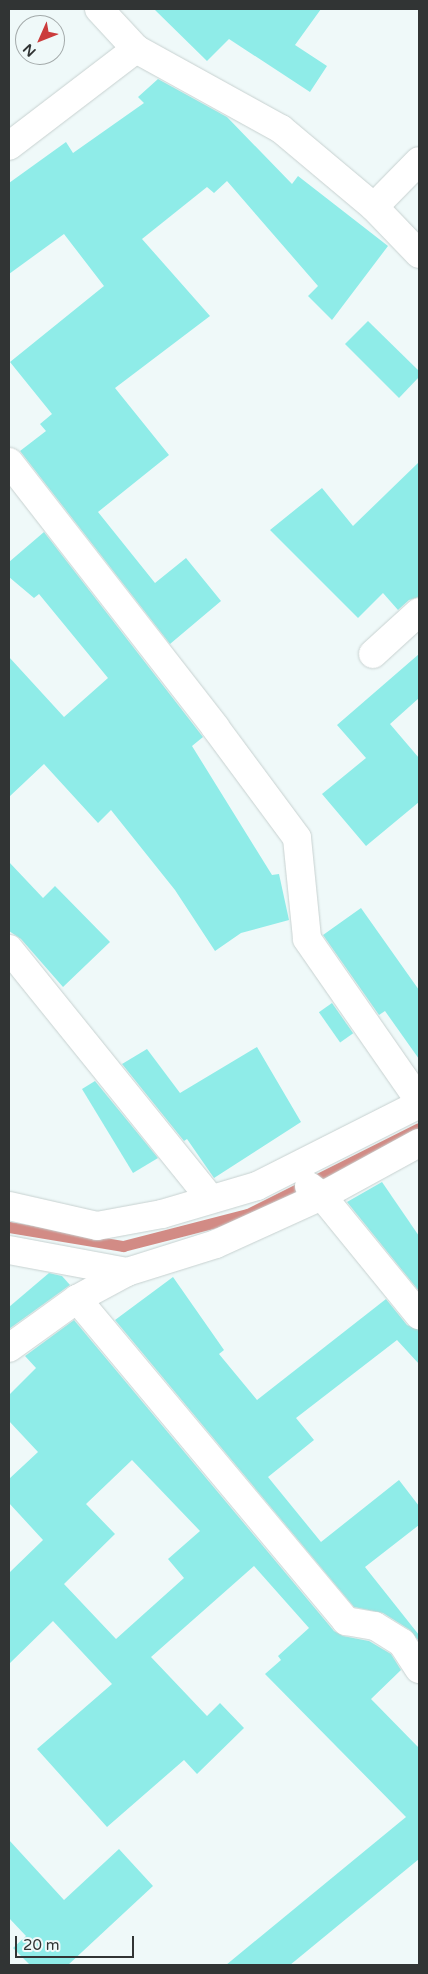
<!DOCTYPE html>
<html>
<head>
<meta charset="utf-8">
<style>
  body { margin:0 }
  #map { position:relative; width:428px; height:1974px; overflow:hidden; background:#eff9f9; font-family:"Varela Round",sans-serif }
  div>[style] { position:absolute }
  .stream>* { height:11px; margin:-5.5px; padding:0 5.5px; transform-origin:5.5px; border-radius:5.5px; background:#d28b85 }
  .building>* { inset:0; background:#8fece8; transform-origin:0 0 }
  .roads { filter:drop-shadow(0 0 1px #c7d1d0) drop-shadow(0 0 1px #c7d1d0) }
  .minor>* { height:28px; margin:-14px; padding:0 14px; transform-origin:14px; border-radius:14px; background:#fff }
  span { translate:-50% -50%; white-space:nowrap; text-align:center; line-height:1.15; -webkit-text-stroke:4.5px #eff9f9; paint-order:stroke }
  .frame { position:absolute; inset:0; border:10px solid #313434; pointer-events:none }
  .north { position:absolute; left:15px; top:15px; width:50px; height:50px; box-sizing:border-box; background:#eff9f9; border:1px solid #a3aaaa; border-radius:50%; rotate:226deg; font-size:14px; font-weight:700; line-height:20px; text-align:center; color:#313434 }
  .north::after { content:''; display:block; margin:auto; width:18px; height:22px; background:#cb3c3c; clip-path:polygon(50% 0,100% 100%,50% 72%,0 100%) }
  .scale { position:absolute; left:15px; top:1936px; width:119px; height:22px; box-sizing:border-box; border:2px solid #313434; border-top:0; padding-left:6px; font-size:15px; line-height:18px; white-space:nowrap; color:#313434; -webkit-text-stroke:4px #eff9f9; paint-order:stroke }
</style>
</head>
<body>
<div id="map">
  <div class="stream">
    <div style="left:9px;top:1227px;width:116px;rotate:9.5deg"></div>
    <div style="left:123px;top:1246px;width:129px;rotate:-14.4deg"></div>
    <div style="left:248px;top:1214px;width:191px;rotate:-26.7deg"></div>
  </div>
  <div class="building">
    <div style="clip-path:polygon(154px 9px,321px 9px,295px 45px,327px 66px,310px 92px,229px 39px,207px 61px)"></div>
    <div style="clip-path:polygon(158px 79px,227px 117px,292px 184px,298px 176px,388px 246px,332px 320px,308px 296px,318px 286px,227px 181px,214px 193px,207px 187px,142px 239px,210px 316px,115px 388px,169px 455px,98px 512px,155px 583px,186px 558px,221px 601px,170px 644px,20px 451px,46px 431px,40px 424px,52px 414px,10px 362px,104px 286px,64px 234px,9px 274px,9px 183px,66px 142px,73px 153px,144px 103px,138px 97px)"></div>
    <div style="clip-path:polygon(368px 321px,419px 371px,419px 377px,399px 398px,345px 344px)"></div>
    <div style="clip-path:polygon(419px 462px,419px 597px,409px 600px,398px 610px,383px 593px,358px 618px,270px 530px,322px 488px,353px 526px)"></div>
    <div style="clip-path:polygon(44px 532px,203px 737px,192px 746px,272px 875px,279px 874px,289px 920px,241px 933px,215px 951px,175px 890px,111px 810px,98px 823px,44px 764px,9px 797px,9px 657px,64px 717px,108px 678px,39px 594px,34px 598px,9px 577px,9px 562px)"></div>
    <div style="clip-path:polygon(419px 654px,419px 698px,390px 724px,419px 758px,419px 802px,366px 846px,322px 794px,366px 758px,337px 725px)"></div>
    <div style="clip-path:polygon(9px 862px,43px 898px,55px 886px,110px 942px,63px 987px,21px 939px,9px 931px)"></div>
    <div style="clip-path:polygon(361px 908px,419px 990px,419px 1059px,385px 1011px,379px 1015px,323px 935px)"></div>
    <div style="left:332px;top:1003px;width:37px;height:16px;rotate:55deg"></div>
    <div style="clip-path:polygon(257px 1047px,301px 1122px,214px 1178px,187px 1139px,184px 1141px,122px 1064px,147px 1049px,180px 1093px)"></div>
    <div style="clip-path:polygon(95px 1081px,158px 1158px,133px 1173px,82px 1089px)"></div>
    <div style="clip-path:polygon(382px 1182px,419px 1236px,419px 1291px,347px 1202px)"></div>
    <div style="clip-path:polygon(49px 1273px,62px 1276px,70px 1285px,9px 1329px,9px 1307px)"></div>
    <div style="clip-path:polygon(173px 1277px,224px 1350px,219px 1354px,257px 1400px,386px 1299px,407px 1325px,419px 1330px,419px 1364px,397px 1340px,296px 1418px,314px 1440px,268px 1477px,321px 1542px,399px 1480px,419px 1506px,419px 1525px,365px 1567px,419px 1635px,419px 1641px,410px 1630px,383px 1613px,354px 1607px,115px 1320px)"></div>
    <div style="clip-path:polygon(evenodd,74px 1320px,334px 1631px,343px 1636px,369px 1641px,391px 1654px,401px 1670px,371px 1699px,419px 1748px,419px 1859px,290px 1965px,226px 1965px,406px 1817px,265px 1674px,281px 1660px,278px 1656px,309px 1628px,254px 1566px,151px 1657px,207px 1716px,220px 1703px,244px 1728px,197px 1774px,184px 1760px,107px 1827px,37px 1749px,112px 1684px,53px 1621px,9px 1664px,9px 1573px,43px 1540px,9px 1503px,9px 1479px,38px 1452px,9px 1421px,9px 1395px,36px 1368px,25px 1356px,74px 1320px,132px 1460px,200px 1531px,168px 1559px,184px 1578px,116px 1639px,64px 1584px,115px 1534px,86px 1504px,132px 1460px)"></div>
    <div style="clip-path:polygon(9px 1840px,64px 1900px,119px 1849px,153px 1886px,68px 1965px,30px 1965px,13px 1948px,26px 1936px,9px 1918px)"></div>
  </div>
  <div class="roads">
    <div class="minor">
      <div style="left:99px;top:9px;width:54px;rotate:47.2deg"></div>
      <div style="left:136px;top:49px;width:166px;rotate:28.9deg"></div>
      <div style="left:281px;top:129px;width:121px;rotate:40deg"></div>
      <div style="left:374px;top:207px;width:65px;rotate:46.2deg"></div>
      <div style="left:9px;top:146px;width:160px;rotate:-37.4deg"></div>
      <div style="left:374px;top:207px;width:64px;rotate:-45.6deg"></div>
      <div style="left:9px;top:462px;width:336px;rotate:52.1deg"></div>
      <div style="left:215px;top:727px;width:138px;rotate:53.5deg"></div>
      <div style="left:297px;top:838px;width:101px;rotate:84.3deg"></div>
      <div style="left:307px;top:939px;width:196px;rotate:55.2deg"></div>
      <div style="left:373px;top:654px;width:62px;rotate:-42.4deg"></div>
      <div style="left:9px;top:949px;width:321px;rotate:51.1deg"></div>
      <div style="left:309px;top:1186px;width:16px;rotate:38deg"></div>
      <div style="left:322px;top:1196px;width:154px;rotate:50.8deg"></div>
      <div style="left:9px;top:1206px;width:90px;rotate:12.8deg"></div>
      <div style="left:97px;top:1226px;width:66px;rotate:-10.5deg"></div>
      <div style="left:162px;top:1214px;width:99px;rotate:-16.4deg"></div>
      <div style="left:257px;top:1186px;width:182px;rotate:-26.8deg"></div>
      <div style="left:9px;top:1250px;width:120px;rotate:10.6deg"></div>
      <div style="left:127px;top:1272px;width:93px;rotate:-17.5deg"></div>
      <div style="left:216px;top:1244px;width:116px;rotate:-24.4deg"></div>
      <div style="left:322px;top:1196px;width:111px;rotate:-28.7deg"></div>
      <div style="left:77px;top:1299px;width:420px;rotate:50.1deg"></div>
      <div style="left:346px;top:1621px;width:29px;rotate:10deg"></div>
      <div style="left:375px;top:1626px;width:32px;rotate:32deg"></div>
      <div style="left:402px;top:1643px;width:31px;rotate:57deg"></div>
      <div style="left:9px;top:1348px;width:84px;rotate:-35.8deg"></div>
      <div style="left:77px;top:1299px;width:57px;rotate:-28.4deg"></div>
    </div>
  </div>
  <div class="frame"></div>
  <div class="north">N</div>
  <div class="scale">20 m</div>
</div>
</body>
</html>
